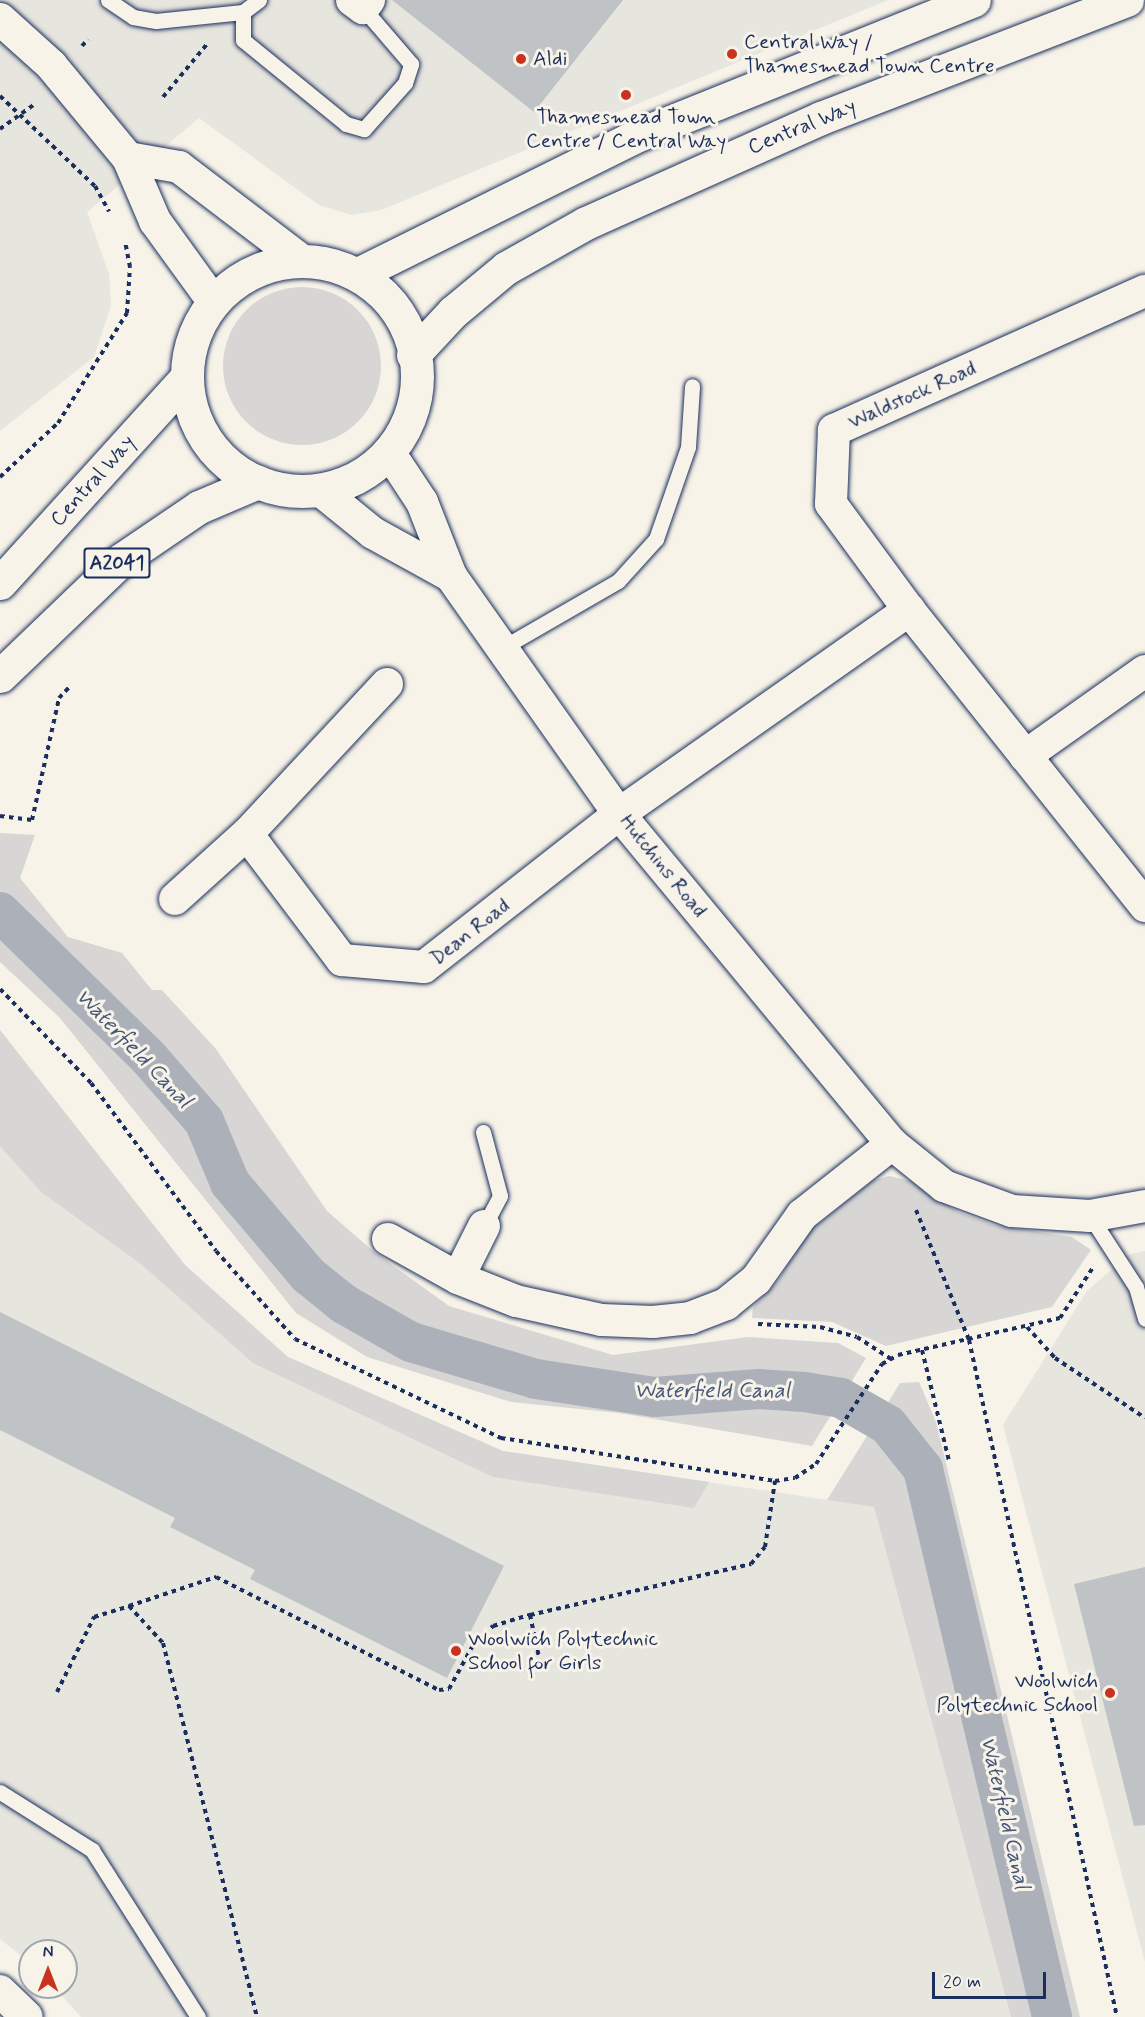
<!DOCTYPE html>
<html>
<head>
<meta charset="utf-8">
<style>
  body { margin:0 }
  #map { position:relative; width:1145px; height:2017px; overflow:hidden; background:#f7f3e8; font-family:Mynerve,sans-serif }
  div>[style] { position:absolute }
  .built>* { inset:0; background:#e6e5de }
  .green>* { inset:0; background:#d7d6d4 }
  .round { border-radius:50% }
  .canal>* { height:40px; margin:-20px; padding:0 20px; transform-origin:20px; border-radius:20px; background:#acb0b9 }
  .building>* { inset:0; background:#c0c3c5 }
  .path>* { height:4px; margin-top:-2px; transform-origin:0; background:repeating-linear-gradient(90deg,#1b2f5e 0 4.5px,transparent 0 9px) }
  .roads { filter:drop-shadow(0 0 2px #1b2f5e) drop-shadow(0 0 2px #1b2f5e) }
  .service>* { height:15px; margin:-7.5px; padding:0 7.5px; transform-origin:7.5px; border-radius:7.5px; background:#f7f3e8 }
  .minor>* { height:32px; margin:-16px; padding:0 16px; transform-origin:16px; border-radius:16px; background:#f7f3e8 }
  .primary>* { height:33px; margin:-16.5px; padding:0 16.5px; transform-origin:16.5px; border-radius:16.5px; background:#f7f3e8 }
  .primary>.ring { margin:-16.5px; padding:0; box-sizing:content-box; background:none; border:33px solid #f7f3e8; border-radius:50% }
  .dots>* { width:16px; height:16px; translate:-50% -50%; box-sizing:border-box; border:3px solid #f7f3e8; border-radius:50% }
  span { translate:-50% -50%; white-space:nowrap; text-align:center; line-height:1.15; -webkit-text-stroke:6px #f7f3e8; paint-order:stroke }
  .shield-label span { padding:2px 4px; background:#f7f3e8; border:2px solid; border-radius:4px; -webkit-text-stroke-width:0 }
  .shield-label { font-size:20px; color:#1b2f5e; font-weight:700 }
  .poi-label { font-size:21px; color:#1b2f5e }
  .left { translate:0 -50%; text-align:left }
  .right { translate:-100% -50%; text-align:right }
  .street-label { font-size:21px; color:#1b2f5e }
  .water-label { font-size:22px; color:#465679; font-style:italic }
  .north { position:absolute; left:18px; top:1939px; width:60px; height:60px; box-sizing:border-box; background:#f7f3e8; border:2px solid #9fa5b1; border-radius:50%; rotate:0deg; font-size:16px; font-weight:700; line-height:24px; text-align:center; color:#1b2f5e }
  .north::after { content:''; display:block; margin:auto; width:21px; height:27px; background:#c8321e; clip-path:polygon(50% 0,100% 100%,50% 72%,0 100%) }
  .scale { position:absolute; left:932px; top:1972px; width:114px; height:27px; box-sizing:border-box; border:3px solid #1b2f5e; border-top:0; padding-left:8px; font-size:18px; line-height:21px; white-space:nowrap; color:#1b2f5e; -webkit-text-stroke:4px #f7f3e8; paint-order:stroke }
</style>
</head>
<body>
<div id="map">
  <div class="built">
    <div style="clip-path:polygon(0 0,888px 0,381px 210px,352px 215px,319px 205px,199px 118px,87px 212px,109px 274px,111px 306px,94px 357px,0 431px)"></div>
    <div style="clip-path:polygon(0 1030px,185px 1265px,288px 1357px,503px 1451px,874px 1507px,1011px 2017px,81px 2017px,54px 1987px,66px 1987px,66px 1951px,30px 1951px,30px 1963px,0 1939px)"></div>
    <div style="clip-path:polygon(1145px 1251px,1145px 1962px,1003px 1425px,1087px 1291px,1128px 1255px)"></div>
  </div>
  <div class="green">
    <div class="round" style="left:223px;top:287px;width:158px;height:158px"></div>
    <div style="clip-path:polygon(0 833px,35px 835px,20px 878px,68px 937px,122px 953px,152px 990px,162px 990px,216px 1049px,327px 1211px,373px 1251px,449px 1306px,613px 1355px,748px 1337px,838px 1343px,866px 1358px,812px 1446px,619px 1413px,511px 1402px,367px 1357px,296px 1313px,60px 1018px,0 962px)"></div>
    <div style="clip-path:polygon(0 1030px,185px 1265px,288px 1357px,503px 1451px,709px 1482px,694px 1508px,493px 1477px,253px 1363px,141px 1264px,41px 1192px,0 1146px)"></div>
    <div style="clip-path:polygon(889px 1176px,910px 1181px,958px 1212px,994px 1225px,1072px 1237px,1091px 1250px,1052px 1307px,886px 1346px,832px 1322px,752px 1318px,753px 1307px,778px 1281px,807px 1233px,872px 1181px)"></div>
    <div style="clip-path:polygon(919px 1382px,936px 1422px,1080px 2017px,1011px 2017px,874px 1507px,827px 1500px,900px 1383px)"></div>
  </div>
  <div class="canal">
    <div style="left:0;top:912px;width:209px;rotate:44.4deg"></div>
    <div style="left:149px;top:1058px;width:84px;rotate:48.9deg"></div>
    <div style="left:204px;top:1121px;width:67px;rotate:67.2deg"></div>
    <div style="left:230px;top:1183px;width:121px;rotate:49.7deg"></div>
    <div style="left:308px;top:1275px;width:46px;rotate:38.9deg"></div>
    <div style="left:344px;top:1304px;width:77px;rotate:29.6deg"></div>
    <div style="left:411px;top:1342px;width:130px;rotate:16.5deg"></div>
    <div style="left:536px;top:1379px;width:120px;rotate:8.6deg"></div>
    <div style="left:655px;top:1397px;width:104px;rotate:-4.4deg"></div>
    <div style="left:759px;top:1389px;width:45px;rotate:3.8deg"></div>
    <div style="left:804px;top:1392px;width:37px;rotate:9deg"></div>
    <div style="left:841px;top:1398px;width:54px;rotate:29.9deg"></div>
    <div style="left:888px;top:1425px;width:56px;rotate:51.5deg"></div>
    <div style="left:923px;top:1469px;width:563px;rotate:76.75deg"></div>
  </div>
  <div class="building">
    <div style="clip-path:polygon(392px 0,623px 0,534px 112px)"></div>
    <div style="clip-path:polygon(0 1312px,504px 1566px,447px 1678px,250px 1579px,255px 1570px,170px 1527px,175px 1518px,0 1430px)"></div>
    <div style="clip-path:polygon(1145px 1567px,1145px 1825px,1134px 1826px,1074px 1584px)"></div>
  </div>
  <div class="path">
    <div style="left:82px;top:46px;width:9px;rotate:-49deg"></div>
    <div style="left:0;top:96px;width:131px;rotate:43.5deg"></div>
    <div style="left:95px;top:186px;width:29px;rotate:61deg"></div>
    <div style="left:163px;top:97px;width:69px;rotate:-50.3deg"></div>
    <div style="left:0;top:129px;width:44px;rotate:-35.8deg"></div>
    <div style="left:0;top:477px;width:79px;rotate:-43deg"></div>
    <div style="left:58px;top:423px;width:130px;rotate:-57.9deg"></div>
    <div style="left:127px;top:313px;width:46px;rotate:-86.3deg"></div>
    <div style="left:130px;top:267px;width:25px;rotate:-101deg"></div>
    <div style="left:0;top:816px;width:32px;rotate:7deg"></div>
    <div style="left:32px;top:820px;width:125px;rotate:-77.5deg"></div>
    <div style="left:59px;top:698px;width:16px;rotate:-47deg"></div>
    <div style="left:0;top:989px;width:131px;rotate:45.9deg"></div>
    <div style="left:91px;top:1083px;width:209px;rotate:53.3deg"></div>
    <div style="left:216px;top:1251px;width:118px;rotate:48.1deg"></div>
    <div style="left:295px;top:1339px;width:229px;rotate:25.7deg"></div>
    <div style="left:501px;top:1438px;width:277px;rotate:8.9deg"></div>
    <div style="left:775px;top:1481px;width:20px;rotate:-9deg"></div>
    <div style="left:795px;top:1478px;width:25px;rotate:-34deg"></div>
    <div style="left:816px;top:1464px;width:120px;rotate:-56.6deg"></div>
    <div style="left:882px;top:1364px;width:18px;rotate:-29deg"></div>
    <div style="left:898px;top:1355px;width:166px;rotate:-12.9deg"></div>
    <div style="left:1060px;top:1318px;width:59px;rotate:-56.9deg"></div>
    <div style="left:916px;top:1210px;width:140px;rotate:67.8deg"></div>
    <div style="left:969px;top:1340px;width:693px;rotate:77.67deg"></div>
    <div style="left:758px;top:1324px;width:62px;rotate:2.8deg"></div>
    <div style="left:820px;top:1327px;width:38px;rotate:15deg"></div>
    <div style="left:857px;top:1337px;width:40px;rotate:32.9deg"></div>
    <div style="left:1027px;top:1327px;width:42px;rotate:47.9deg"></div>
    <div style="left:1055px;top:1358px;width:108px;rotate:33.7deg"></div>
    <div style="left:922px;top:1350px;width:114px;rotate:76.3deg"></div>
    <div style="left:129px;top:1606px;width:92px;rotate:-18.4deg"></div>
    <div style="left:216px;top:1577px;width:250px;rotate:26.9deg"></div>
    <div style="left:439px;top:1690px;width:10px;rotate:-6deg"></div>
    <div style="left:449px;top:1689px;width:48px;rotate:-61.3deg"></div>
    <div style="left:472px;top:1647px;width:30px;rotate:-45deg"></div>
    <div style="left:493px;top:1626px;width:39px;rotate:-17deg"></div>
    <div style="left:530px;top:1615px;width:48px;rotate:78deg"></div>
    <div style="left:530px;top:1615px;width:227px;rotate:-13deg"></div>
    <div style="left:751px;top:1564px;width:22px;rotate:-51deg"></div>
    <div style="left:765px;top:1547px;width:67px;rotate:-81.4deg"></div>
    <div style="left:57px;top:1692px;width:84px;rotate:-63.7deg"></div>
    <div style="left:94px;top:1617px;width:37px;rotate:-17deg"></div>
    <div style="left:129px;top:1606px;width:50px;rotate:47.4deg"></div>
    <div style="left:163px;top:1643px;width:386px;rotate:75.9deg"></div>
  </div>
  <div class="roads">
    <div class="service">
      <div style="left:108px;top:0;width:30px;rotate:34deg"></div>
      <div style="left:133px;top:17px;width:23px;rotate:10deg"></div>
      <div style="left:156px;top:21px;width:87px;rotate:-5.9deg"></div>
      <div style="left:259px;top:0;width:20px;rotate:143deg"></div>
      <div style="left:243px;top:12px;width:28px;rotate:90deg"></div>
      <div style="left:243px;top:40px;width:133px;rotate:39.2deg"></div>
      <div style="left:346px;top:124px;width:19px;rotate:16deg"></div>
      <div style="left:364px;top:129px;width:62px;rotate:-48.3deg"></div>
      <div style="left:405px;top:83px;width:20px;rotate:-72deg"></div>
      <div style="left:411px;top:64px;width:74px;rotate:-130.6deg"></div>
      <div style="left:502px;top:648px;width:134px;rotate:-30deg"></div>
      <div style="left:618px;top:581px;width:57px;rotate:-47.9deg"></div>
      <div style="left:656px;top:539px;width:97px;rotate:-70.8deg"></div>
      <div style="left:688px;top:447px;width:61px;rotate:-86.2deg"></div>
      <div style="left:483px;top:1132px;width:66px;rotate:75.1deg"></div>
      <div style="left:500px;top:1196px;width:34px;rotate:118deg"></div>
      <div style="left:1090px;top:1216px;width:85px;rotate:57.1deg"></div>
      <div style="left:1136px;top:1287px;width:33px;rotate:74deg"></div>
      <div style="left:0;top:1792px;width:109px;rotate:32.2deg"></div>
      <div style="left:92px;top:1850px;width:198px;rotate:57.6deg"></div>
    </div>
    <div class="minor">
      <div style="left:352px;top:0;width:14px;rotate:36deg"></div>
      <div style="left:363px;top:8px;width:10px;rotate:-53deg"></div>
      <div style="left:0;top:19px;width:69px;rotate:42deg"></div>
      <div style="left:51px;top:65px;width:121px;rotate:50.4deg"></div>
      <div style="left:128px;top:158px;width:69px;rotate:66.8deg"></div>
      <div style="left:155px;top:221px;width:99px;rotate:54.1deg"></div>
      <div style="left:128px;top:158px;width:52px;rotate:10deg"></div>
      <div style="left:179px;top:167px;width:153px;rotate:37.3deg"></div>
      <div style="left:389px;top:452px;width:60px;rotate:56.6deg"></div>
      <div style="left:422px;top:502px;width:79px;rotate:68.6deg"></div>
      <div style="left:451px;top:576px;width:291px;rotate:54.8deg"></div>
      <div style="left:619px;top:814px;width:428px;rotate:50.4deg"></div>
      <div style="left:320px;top:490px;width:68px;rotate:39.1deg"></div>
      <div style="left:373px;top:533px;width:89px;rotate:28.9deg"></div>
      <div style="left:909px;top:610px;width:132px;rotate:-126.3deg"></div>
      <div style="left:831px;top:504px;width:74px;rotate:-87.7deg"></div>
      <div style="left:834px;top:430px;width:341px;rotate:-24.1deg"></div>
      <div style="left:387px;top:684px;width:205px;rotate:133deg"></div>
      <div style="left:247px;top:834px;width:158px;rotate:53deg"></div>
      <div style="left:342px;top:960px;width:82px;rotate:4.9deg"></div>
      <div style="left:424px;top:967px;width:248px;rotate:-38.1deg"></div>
      <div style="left:619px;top:814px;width:355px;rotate:-35.1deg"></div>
      <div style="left:909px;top:610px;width:379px;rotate:51.4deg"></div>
      <div style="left:1025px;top:756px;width:147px;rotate:-35.3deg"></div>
      <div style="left:175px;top:899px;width:97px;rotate:-42.1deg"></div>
      <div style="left:388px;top:1239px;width:80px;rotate:29.1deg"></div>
      <div style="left:458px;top:1278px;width:62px;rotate:21.6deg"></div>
      <div style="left:516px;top:1301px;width:87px;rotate:12.6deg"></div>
      <div style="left:601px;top:1320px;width:52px;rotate:2.2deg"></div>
      <div style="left:653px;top:1322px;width:37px;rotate:-6deg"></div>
      <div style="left:690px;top:1318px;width:39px;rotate:-21deg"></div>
      <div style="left:726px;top:1304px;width:38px;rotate:-39deg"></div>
      <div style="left:756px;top:1280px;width:80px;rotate:-54.7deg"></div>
      <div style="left:802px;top:1215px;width:115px;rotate:-38.3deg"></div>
      <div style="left:892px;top:1144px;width:67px;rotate:38.9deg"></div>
      <div style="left:944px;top:1186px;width:72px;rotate:20.2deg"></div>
      <div style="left:1012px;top:1211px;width:78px;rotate:3.7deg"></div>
      <div style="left:1090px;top:1216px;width:56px;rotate:-10.3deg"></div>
      <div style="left:458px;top:1278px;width:58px;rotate:-63.4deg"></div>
      <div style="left:0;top:1991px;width:37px;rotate:44deg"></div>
    </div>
    <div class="primary">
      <div class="ring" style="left:187px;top:261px;width:197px;height:197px"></div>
      <div style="left:358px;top:274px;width:313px;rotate:-26.4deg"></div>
      <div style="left:638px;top:135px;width:362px;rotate:-21.9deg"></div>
      <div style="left:413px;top:355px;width:59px;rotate:-47.1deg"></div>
      <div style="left:453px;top:312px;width:69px;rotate:-39.7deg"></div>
      <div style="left:506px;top:268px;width:92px;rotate:-29.4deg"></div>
      <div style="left:586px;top:223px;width:257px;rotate:-24.1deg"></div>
      <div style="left:821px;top:118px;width:328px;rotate:-21.1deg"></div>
      <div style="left:0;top:583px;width:277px;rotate:-47.8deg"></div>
      <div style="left:0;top:676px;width:168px;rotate:-43.8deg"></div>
      <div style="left:121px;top:560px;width:94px;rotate:-34.2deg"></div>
      <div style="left:199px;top:507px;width:64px;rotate:-23deg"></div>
    </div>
  </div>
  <div class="dots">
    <div style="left:732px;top:54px;background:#c8321e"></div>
    <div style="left:521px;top:59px;background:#c8321e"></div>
    <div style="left:626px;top:95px;background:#c8321e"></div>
    <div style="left:456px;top:1651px;background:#c8321e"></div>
    <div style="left:1110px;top:1693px;background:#c8321e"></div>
  </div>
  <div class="shield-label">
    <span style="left:117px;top:563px">A2041</span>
  </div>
  <div class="poi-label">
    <span class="left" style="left:744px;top:54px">Central Way /<br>Thamesmead Town Centre</span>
    <span class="left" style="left:533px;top:59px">Aldi</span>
    <span style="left:626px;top:129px">Thamesmead Town<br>Centre / Central Way</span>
    <span class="left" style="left:468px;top:1651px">Woolwich Polytechnic<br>School for Girls</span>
    <span class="right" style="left:1098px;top:1693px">Woolwich<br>Polytechnic School</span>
  </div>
  <div class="street-label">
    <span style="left:802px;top:127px;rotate:-22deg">Central Way</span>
    <span style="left:912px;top:395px;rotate:-24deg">Waldstock Road</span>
    <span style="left:93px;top:481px;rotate:-48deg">Central Way</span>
    <span style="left:663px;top:866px;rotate:51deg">Hutchins Road</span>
    <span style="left:470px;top:932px;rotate:-38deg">Dean Road</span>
  </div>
  <div class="water-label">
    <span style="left:133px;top:1049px;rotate:46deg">Waterfield Canal</span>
    <span style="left:712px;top:1392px">Waterfield Canal</span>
    <span style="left:1004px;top:1813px;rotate:77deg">Waterfield Canal</span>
  </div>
  <div class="north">N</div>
  <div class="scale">20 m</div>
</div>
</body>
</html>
